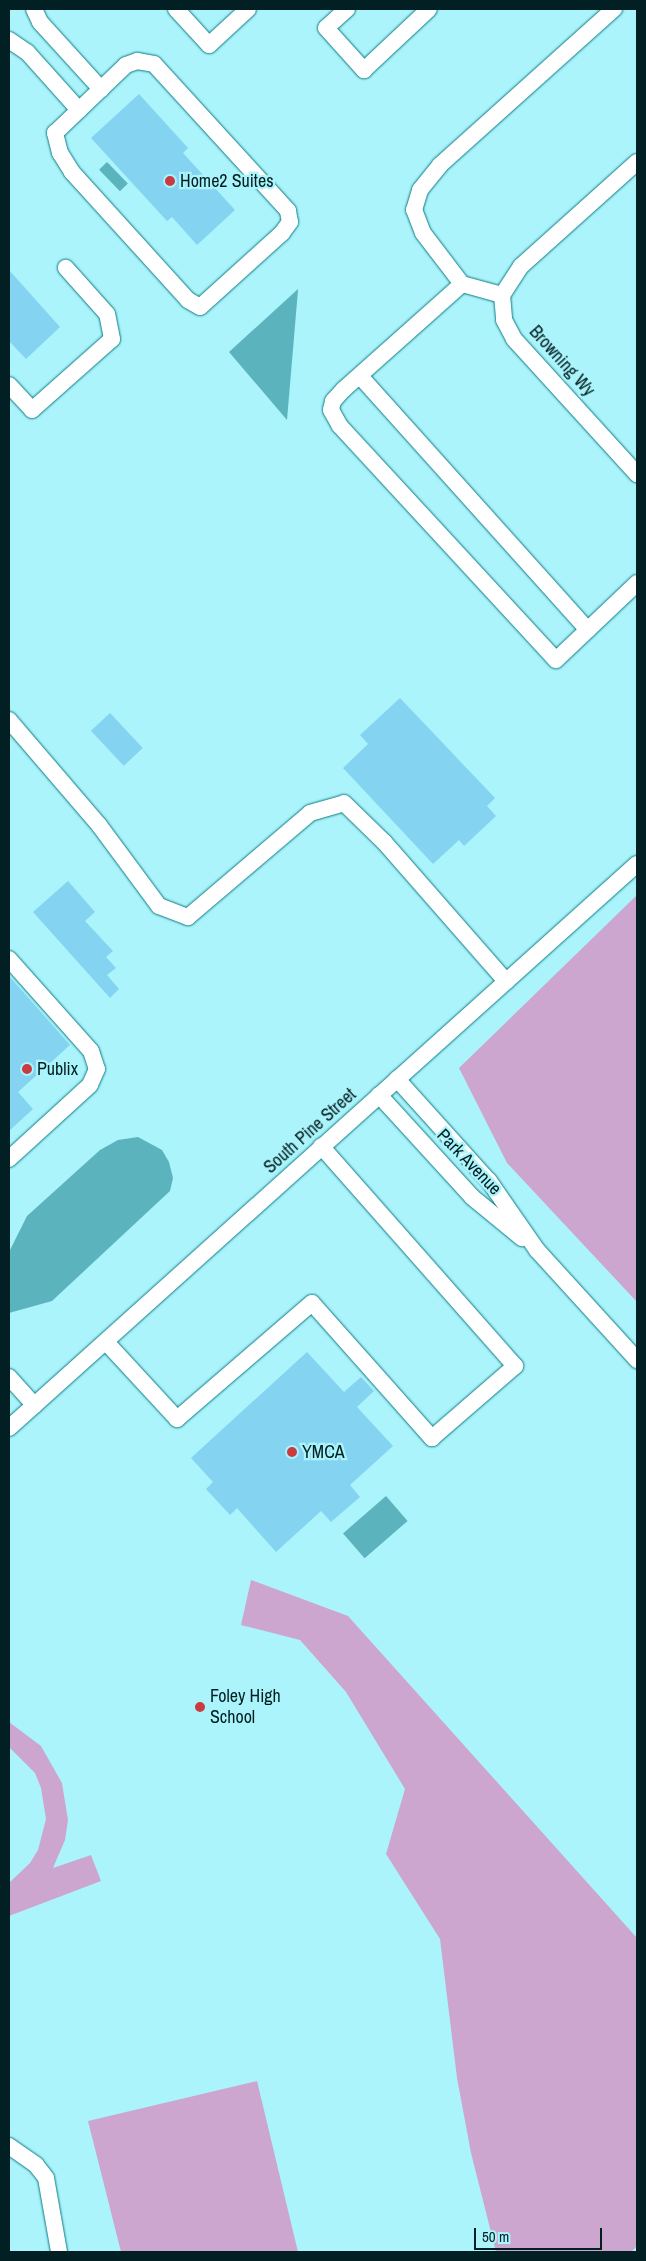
<!DOCTYPE html>
<html>
<head>
<meta charset="utf-8">
<style>
  body { margin:0 }
  #map { position:relative; width:646px; height:2261px; overflow:hidden; background:#acf4fb; font-family:"Archivo Narrow",sans-serif }
  div>[style] { position:absolute }
  .green>* { inset:0; background:#cca6cf }
  .water>* { inset:0; background:#5bb4bd; transform-origin:0 0 }
  .building>* { inset:0; background:#83d3f1; transform-origin:0 0 }
  .roads { filter:drop-shadow(0 0 1px #0b7c85) drop-shadow(0 0 1px #0b7c85) }
  .minor>* { height:16px; margin:-8px; padding:0 8px; transform-origin:8px; border-radius:8px; background:#fff }
  .dots>* { width:14px; height:14px; translate:-50% -50%; box-sizing:border-box; border:2px solid #acf4fb; border-radius:50% }
  span { translate:-50% -50%; white-space:nowrap; text-align:center; line-height:1.15; -webkit-text-stroke:4.5px #acf4fb; paint-order:stroke }
  .poi-label { font-size:18px; color:#022023 }
  .left { translate:0 -50%; text-align:left }
  .street-label { font-size:18px; color:#022023 }
  .frame { position:absolute; inset:0; border:10px solid #022023; pointer-events:none }
  .scale { position:absolute; left:474px; top:2228px; width:128px; height:22px; box-sizing:border-box; border:2px solid #022023; border-top:0; padding-left:6px; font-size:15px; line-height:18px; white-space:nowrap; color:#022023; -webkit-text-stroke:4px #acf4fb; paint-order:stroke }
</style>
</head>
<body>
<div id="map">
  <div class="green">
    <div style="clip-path:polygon(637px 895px,637px 1302px,507px 1163px,459px 1068px)"></div>
    <div style="clip-path:polygon(251px 1580px,348px 1616px,637px 1938px,637px 2246px,631px 2252px,496px 2252px,471px 2153px,457px 2078px,440px 1939px,386px 1854px,405px 1789px,346px 1692px,300px 1640px,241px 1625px)"></div>
    <div style="clip-path:polygon(9px 1722px,41px 1746px,62px 1783px,68px 1820px,65px 1840px,53px 1868px,91px 1855px,101px 1881px,9px 1916px,9px 1883px,30px 1863px,38px 1850px,46px 1819px,41px 1788px,35px 1773px,9px 1747px)"></div>
    <div style="clip-path:polygon(257px 2081px,298px 2252px,121px 2252px,88px 2121px)"></div>
  </div>
  <div class="water">
    <div style="left:107px;top:162px;width:30px;height:11px;rotate:46deg"></div>
    <div style="clip-path:polygon(298px 289px,298px 290px,287px 420px,229px 352px)"></div>
    <div style="clip-path:polygon(138px 1137px,162px 1150px,169px 1162px,173px 1178px,170px 1191px,52px 1301px,9px 1313px,9px 1252px,27px 1216px,100px 1150px,118px 1140px)"></div>
    <div style="left:386px;top:1496px;width:33px;height:57px;rotate:49deg"></div>
  </div>
  <div class="building">
    <div style="clip-path:polygon(139px 94px,188px 148px,183px 153px,235px 210px,197px 245px,172px 217px,167px 221px,91px 138px)"></div>
    <div style="clip-path:polygon(9px 270px,60px 327px,26px 359px,9px 341px)"></div>
    <div style="clip-path:polygon(400px 698px,495px 798px,487px 806px,496px 816px,464px 846px,459px 840px,433px 864px,343px 768px,368px 744px,360px 735px)"></div>
    <div style="left:110px;top:713px;width:48px;height:26px;rotate:47deg"></div>
    <div style="clip-path:polygon(68px 881px,95px 912px,85px 921px,113px 951px,106px 957px,116px 968px,107px 975px,119px 989px,110px 998px,33px 912px)"></div>
    <div style="clip-path:polygon(9px 976px,70px 1045px,18px 1092px,33px 1109px,9px 1131px)"></div>
    <div style="clip-path:polygon(307px 1352px,344px 1392px,361px 1377px,374px 1391px,357px 1407px,393px 1446px,350px 1485px,360px 1497px,331px 1522px,321px 1511px,276px 1552px,237px 1508px,230px 1515px,206px 1489px,213px 1482px,191px 1458px)"></div>
  </div>
  <div class="roads">
    <div class="minor">
      <div style="left:34px;top:9px;width:14px;rotate:65deg"></div>
      <div style="left:40px;top:22px;width:91px;rotate:47.7deg"></div>
      <div style="left:176px;top:9px;width:49px;rotate:47.5deg"></div>
      <div style="left:209px;top:45px;width:53px;rotate:-42.7deg"></div>
      <div style="left:347px;top:9px;width:28px;rotate:138deg"></div>
      <div style="left:326px;top:28px;width:57px;rotate:47.9deg"></div>
      <div style="left:364px;top:70px;width:89px;rotate:-43.2deg"></div>
      <div style="left:9px;top:40px;width:22px;rotate:34deg"></div>
      <div style="left:27px;top:52px;width:78px;rotate:48.1deg"></div>
      <div style="left:137px;top:61px;width:17px;rotate:10deg"></div>
      <div style="left:154px;top:64px;width:199px;rotate:47.6deg"></div>
      <div style="left:288px;top:211px;width:11px;rotate:80deg"></div>
      <div style="left:290px;top:222px;width:14px;rotate:126deg"></div>
      <div style="left:282px;top:233px;width:110px;rotate:137.9deg"></div>
      <div style="left:200px;top:307px;width:14px;rotate:-150deg"></div>
      <div style="left:188px;top:300px;width:173px;rotate:-132.2deg"></div>
      <div style="left:72px;top:172px;width:22px;rotate:-122deg"></div>
      <div style="left:60px;top:153px;width:21px;rotate:-104deg"></div>
      <div style="left:55px;top:133px;width:98px;rotate:-43.8deg"></div>
      <div style="left:126px;top:65px;width:12px;rotate:-20deg"></div>
      <div style="left:637px;top:162px;width:156px;rotate:138.1deg"></div>
      <div style="left:521px;top:266px;width:35px;rotate:123deg"></div>
      <div style="left:502px;top:295px;width:25px;rotate:85deg"></div>
      <div style="left:504px;top:320px;width:21px;rotate:62deg"></div>
      <div style="left:514px;top:339px;width:183px;rotate:47.7deg"></div>
      <div style="left:462px;top:284px;width:64px;rotate:-127.4deg"></div>
      <div style="left:423px;top:233px;width:25px;rotate:-111deg"></div>
      <div style="left:414px;top:210px;width:21px;rotate:-73deg"></div>
      <div style="left:420px;top:190px;width:32px;rotate:-51deg"></div>
      <div style="left:440px;top:165px;width:234px;rotate:-41.9deg"></div>
      <div style="left:502px;top:295px;width:41px;rotate:-164.6deg"></div>
      <div style="left:462px;top:284px;width:159px;rotate:138.3deg"></div>
      <div style="left:343px;top:390px;width:15px;rotate:132deg"></div>
      <div style="left:333px;top:401px;width:9px;rotate:103deg"></div>
      <div style="left:331px;top:410px;width:18px;rotate:61deg"></div>
      <div style="left:340px;top:426px;width:318px;rotate:47.3deg"></div>
      <div style="left:556px;top:660px;width:112px;rotate:-43.5deg"></div>
      <div style="left:360px;top:376px;width:341px;rotate:48.1deg"></div>
      <div style="left:9px;top:385px;width:34px;rotate:47deg"></div>
      <div style="left:32px;top:410px;width:107px;rotate:-41.6deg"></div>
      <div style="left:112px;top:339px;width:25px;rotate:-101deg"></div>
      <div style="left:107px;top:314px;width:62px;rotate:-131.7deg"></div>
      <div style="left:9px;top:720px;width:138px;rotate:49.4deg"></div>
      <div style="left:99px;top:825px;width:101px;rotate:53.5deg"></div>
      <div style="left:159px;top:906px;width:31px;rotate:21deg"></div>
      <div style="left:188px;top:917px;width:160px;rotate:-40.4deg"></div>
      <div style="left:310px;top:813px;width:35px;rotate:-16deg"></div>
      <div style="left:344px;top:803px;width:57px;rotate:44.3deg"></div>
      <div style="left:385px;top:843px;width:184px;rotate:48.8deg"></div>
      <div style="left:9px;top:959px;width:123px;rotate:48.3deg"></div>
      <div style="left:91px;top:1051px;width:19px;rotate:72deg"></div>
      <div style="left:97px;top:1069px;width:17px;rotate:114deg"></div>
      <div style="left:90px;top:1085px;width:110px;rotate:137.6deg"></div>
      <div style="left:397px;top:1079px;width:137px;rotate:48deg"></div>
      <div style="left:489px;top:1181px;width:84px;rotate:55.2deg"></div>
      <div style="left:537px;top:1250px;width:149px;rotate:47.7deg"></div>
      <div style="left:379px;top:1095px;width:138px;rotate:47.6deg"></div>
      <div style="left:472px;top:1197px;width:65px;rotate:39.4deg"></div>
      <div style="left:106px;top:1342px;width:105px;rotate:47.3deg"></div>
      <div style="left:177px;top:1419px;width:178px;rotate:-40.7deg"></div>
      <div style="left:312px;top:1303px;width:181px;rotate:48.4deg"></div>
      <div style="left:432px;top:1438px;width:110px;rotate:-40.9deg"></div>
      <div style="left:515px;top:1366px;width:293px;rotate:-131.4deg"></div>
      <div style="left:9px;top:1377px;width:38px;rotate:48deg"></div>
      <div style="left:9px;top:1428px;width:844px;rotate:-41.93deg"></div>
      <div style="left:9px;top:2146px;width:33px;rotate:35deg"></div>
      <div style="left:36px;top:2165px;width:16px;rotate:52deg"></div>
      <div style="left:46px;top:2178px;width:75px;rotate:80deg"></div>
    </div>
  </div>
  <div class="dots">
    <div style="left:170px;top:181px;background:#ca3b3f"></div>
    <div style="left:27px;top:1069px;background:#ca3b3f"></div>
    <div style="left:292px;top:1452px;background:#ca3b3f"></div>
    <div style="left:200px;top:1707px;background:#ca3b3f"></div>
  </div>
  <div class="poi-label">
    <span class="left" style="left:180px;top:181px">Home2 Suites</span>
    <span class="left" style="left:37px;top:1069px">Publix</span>
    <span class="left" style="left:302px;top:1452px">YMCA</span>
    <span class="left" style="left:210px;top:1707px">Foley High<br>School</span>
  </div>
  <div class="street-label">
    <span style="left:562px;top:361px;rotate:48deg">Browning Wy</span>
    <span style="left:310px;top:1131px;rotate:-42deg">South Pine Street</span>
    <span style="left:469px;top:1162px;rotate:46deg">Park Avenue</span>
  </div>
  <div class="frame"></div>
  <div class="scale">50 m</div>
</div>
</body>
</html>
